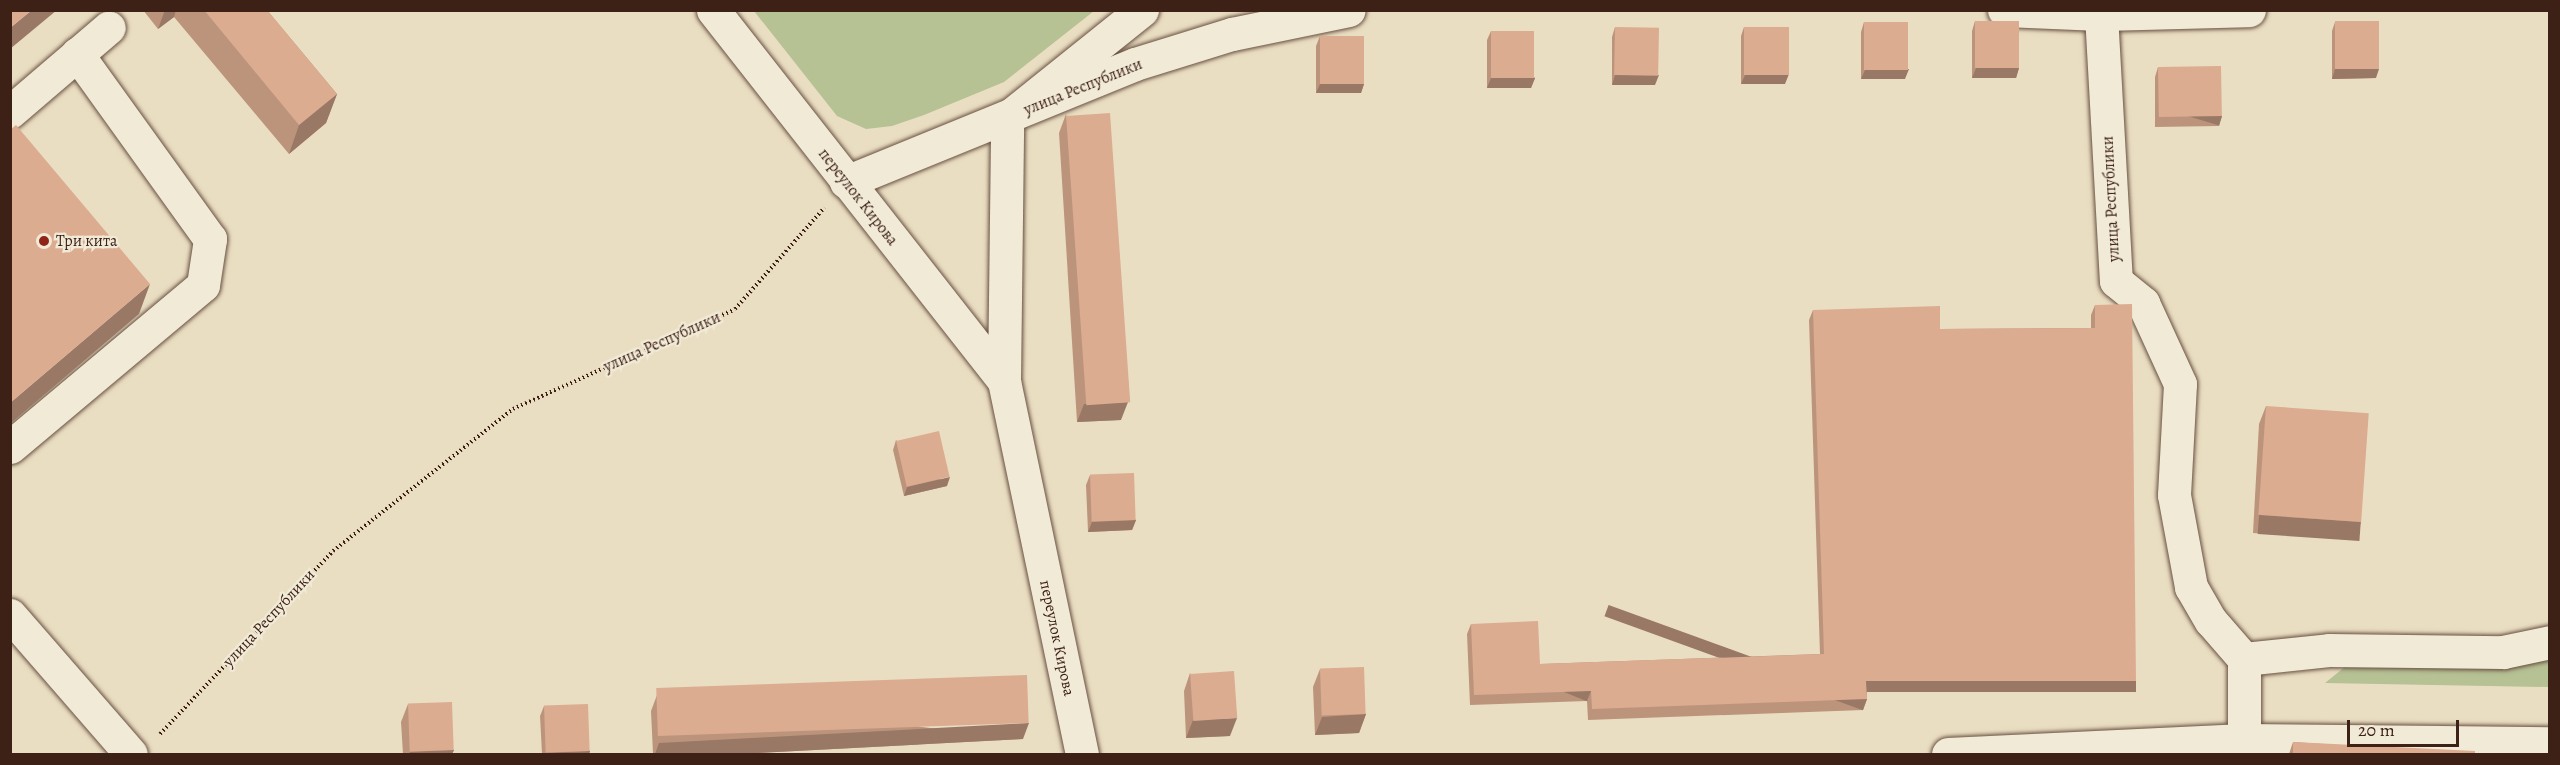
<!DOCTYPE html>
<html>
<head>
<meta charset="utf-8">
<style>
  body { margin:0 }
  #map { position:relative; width:2560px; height:765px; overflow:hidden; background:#eadec2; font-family:Alegreya,serif }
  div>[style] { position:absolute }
  .green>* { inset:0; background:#b6c194 }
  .path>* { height:4px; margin-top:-2px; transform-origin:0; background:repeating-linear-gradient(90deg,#3d2016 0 1.5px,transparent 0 4.5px) }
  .roads { filter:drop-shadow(0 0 2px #685041) drop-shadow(0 0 2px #685041) }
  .minor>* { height:33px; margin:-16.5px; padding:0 16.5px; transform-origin:16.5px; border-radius:16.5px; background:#f1ead7 }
  .wall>* { inset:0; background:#bc947c }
  .shaded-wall>* { inset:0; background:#997865; transform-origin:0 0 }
  .building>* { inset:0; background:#dbac90; transform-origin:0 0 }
  .dots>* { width:16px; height:16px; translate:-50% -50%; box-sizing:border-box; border:3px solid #f1ead7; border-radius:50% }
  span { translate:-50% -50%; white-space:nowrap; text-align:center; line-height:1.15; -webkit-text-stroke:4.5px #f1ead7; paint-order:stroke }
  .street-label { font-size:16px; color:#3d2016 }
  .poi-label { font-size:16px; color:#3d2016 }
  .left { translate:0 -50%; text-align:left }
  .frame { position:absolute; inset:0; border:12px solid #3d2016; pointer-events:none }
  .scale { position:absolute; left:2347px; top:720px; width:112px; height:27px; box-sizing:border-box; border:3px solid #3d2016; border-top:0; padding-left:8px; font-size:18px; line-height:21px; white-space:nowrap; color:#3d2016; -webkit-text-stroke:4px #f1ead7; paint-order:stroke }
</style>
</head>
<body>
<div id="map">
  <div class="green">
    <div style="clip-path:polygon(754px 11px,1094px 11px,1004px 82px,924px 115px,892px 126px,866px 129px,837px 116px)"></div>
    <div style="clip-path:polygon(2549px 658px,2549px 687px,2325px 683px,2351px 662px)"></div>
  </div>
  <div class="path">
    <div style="left:160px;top:734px;width:252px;rotate:-46.6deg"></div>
    <div style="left:333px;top:551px;width:229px;rotate:-38.3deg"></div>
    <div style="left:513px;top:409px;width:243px;rotate:-24.2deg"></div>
    <div style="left:735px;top:309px;width:135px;rotate:-48.6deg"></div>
  </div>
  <div class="roads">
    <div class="minor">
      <div style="left:713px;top:10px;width:472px;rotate:51.9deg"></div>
      <div style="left:1004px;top:381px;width:381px;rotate:78.2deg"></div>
      <div style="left:2004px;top:10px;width:97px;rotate:2.4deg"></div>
      <div style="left:2101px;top:14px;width:267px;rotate:86.8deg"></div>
      <div style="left:2116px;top:281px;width:35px;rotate:39deg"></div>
      <div style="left:2143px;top:303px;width:89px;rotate:65.4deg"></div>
      <div style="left:2180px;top:384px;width:111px;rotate:93.1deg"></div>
      <div style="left:2174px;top:495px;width:94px;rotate:79.5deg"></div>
      <div style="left:2191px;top:587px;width:39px;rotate:60deg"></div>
      <div style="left:2211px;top:621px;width:50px;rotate:49deg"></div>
      <div style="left:2244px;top:659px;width:81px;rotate:90deg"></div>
      <div style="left:2101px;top:14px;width:148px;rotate:-1.5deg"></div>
      <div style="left:10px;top:112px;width:130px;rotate:-40.6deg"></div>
      <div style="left:846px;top:182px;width:312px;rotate:-22.2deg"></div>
      <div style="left:1135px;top:64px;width:102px;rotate:-17.2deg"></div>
      <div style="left:1232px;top:34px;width:119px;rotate:-11.6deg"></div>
      <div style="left:1004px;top:381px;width:263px;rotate:-89.3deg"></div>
      <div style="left:1007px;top:118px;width:173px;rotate:-38.7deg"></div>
      <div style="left:10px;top:447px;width:252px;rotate:-40deg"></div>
      <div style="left:203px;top:285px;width:47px;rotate:-81.3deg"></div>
      <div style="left:210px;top:239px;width:228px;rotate:-125.7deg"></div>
      <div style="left:10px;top:615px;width:184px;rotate:49deg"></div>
      <div style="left:2244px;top:659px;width:85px;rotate:-6deg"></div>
      <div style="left:2329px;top:650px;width:174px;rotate:0.7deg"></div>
      <div style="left:2503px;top:652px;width:48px;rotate:-12deg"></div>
      <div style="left:1948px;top:754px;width:296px;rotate:-2.7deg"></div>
      <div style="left:2244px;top:740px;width:306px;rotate:0.6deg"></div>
    </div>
  </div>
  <div class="wall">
    <div style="clip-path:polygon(143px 10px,267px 10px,337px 94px,326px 123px,289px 154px,174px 17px,158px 29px)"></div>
    <div style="clip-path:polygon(1975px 21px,2019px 68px,2016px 78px,1972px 78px,1972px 31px)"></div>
    <div style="clip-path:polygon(1864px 22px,1905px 79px,1861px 79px,1861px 32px)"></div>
    <div style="clip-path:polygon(2335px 22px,2376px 78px,2332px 79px,2332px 31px)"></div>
    <div style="clip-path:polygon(1615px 27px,1655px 85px,1612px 85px,1612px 37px)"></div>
    <div style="clip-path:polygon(1744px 27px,1785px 84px,1741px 84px,1741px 36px)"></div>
    <div style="clip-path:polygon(1491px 31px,1535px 78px,1531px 88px,1487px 88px,1487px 40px)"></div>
    <div style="clip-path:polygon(1320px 36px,1364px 84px,1361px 93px,1316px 93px,1316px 46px)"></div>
    <div style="clip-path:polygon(2158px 67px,2222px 116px,2219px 126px,2155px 127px,2155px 77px)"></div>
    <div style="clip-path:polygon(1066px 114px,1121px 420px,1077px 422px,1059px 133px)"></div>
    <div style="clip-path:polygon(2095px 305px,2132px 692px,1867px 691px,1867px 699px,1863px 710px,1588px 720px,1587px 701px,1470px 705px,1467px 634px,1471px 624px,1540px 664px,1820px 654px,1809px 320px,1813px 310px,1940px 329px,2091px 328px,2091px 315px)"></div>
    <div style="clip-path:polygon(2266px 406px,2361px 522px,2355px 540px,2253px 533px,2259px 424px)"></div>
    <div style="clip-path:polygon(896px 440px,947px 486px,904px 496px,893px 450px)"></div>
    <div style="clip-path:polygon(1090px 475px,1136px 520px,1132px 530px,1088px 532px,1086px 485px)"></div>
    <div style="clip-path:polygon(1320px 669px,1366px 714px,1359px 733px,1315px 735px,1313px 687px)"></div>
    <div style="clip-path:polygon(1190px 673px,1230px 736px,1186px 738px,1184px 691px)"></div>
    <div style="clip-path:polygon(657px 695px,1023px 739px,738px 754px,653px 754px,651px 711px)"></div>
    <div style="clip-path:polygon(408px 704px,454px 750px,452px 754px,403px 754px,401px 722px)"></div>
    <div style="clip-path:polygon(544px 706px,590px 751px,589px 754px,542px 754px,540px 716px)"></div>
    <div style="clip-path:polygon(2293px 742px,2475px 754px,2289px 754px)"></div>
  </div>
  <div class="shaded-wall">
    <div style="clip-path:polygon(32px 10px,57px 10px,10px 49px,10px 28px)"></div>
    <div style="clip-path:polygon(165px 10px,176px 10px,174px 17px,158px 29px)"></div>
    <div style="clip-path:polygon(1976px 68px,2019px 68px,2016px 78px,1972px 78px)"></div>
    <div style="clip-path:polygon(1909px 69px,1905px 79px,1861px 79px,1865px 70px)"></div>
    <div style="clip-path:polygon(2335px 69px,2379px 69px,2376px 78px,2332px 79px)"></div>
    <div style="clip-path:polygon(1789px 74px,1785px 84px,1741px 84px,1745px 75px)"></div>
    <div style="clip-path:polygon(1615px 75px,1659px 75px,1655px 85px,1612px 85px)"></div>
    <div style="clip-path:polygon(1491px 78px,1535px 78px,1531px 88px,1487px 88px)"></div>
    <div style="clip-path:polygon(1320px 84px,1364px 84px,1361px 93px,1316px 93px)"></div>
    <div style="clip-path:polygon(337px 94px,326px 123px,289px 154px,299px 125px)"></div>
    <div style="left:2222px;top:116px;width:10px;height:63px;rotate:107deg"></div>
    <div style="clip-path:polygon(150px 284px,139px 314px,10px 424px,10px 403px)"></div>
    <div style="clip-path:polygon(1128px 402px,1121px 420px,1077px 422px,1084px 404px)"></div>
    <div style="clip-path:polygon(950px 477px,947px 486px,904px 496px,907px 487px)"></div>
    <div style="left:2259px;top:515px;width:102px;height:19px;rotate:4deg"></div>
    <div style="clip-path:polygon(1136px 520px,1132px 530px,1088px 532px,1092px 522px)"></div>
    <div style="left:1866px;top:681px;width:270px;height:11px"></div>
    <div style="left:1591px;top:691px;width:11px;height:117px;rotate:112deg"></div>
    <div style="left:1867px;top:699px;width:12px;height:275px;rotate:110deg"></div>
    <div style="clip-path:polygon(1366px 714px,1359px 733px,1315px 735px,1322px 717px)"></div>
    <div style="clip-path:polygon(1237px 718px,1230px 736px,1186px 738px,1193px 720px)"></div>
    <div style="clip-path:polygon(1029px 723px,1023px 739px,738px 754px,655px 754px,659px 743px)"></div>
    <div style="clip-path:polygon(454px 750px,452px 754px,409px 754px,410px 752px)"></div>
    <div style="clip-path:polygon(590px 751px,589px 754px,546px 754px,546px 753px)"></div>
  </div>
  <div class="building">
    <div style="clip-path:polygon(10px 10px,32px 10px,10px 28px)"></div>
    <div style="clip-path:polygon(204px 10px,267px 10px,337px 94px,299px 125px)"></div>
    <div style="left:1975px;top:21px;width:44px;height:47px"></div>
    <div style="left:2379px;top:21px;width:48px;height:44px;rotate:90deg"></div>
    <div style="left:1864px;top:22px;width:44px;height:48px"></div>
    <div style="left:1615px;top:27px;width:44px;height:48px;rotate:1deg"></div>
    <div style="left:1744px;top:27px;width:45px;height:48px"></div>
    <div style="left:1491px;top:31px;width:43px;height:47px"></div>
    <div style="left:1320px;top:36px;width:44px;height:48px"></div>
    <div style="left:2221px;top:66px;width:50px;height:63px;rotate:89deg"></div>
    <div style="left:1110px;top:113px;width:290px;height:44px;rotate:86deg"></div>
    <div style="clip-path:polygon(16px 125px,150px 284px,10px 403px,10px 130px)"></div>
    <div style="clip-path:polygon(2132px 304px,2136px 681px,1866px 681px,1867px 699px,1592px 709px,1591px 691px,1474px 695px,1471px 624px,1538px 621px,1540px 664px,1824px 654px,1813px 310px,1940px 306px,1940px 329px,2095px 328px,2095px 305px)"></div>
    <div style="left:2266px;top:406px;width:103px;height:109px;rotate:4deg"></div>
    <div style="left:939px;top:431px;width:47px;height:44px;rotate:77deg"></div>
    <div style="left:1134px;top:473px;width:47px;height:44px;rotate:88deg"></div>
    <div style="left:1364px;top:667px;width:47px;height:44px;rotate:88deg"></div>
    <div style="left:1234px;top:671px;width:47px;height:44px;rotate:86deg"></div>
    <div style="left:1027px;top:675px;width:48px;height:371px;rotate:88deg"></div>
    <div style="left:452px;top:702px;width:48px;height:44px;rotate:88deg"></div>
    <div style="left:588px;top:704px;width:47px;height:44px;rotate:88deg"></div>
    <div style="clip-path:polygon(2293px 742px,2475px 751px,2475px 754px,2293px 754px)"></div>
  </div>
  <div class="dots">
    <div style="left:44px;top:241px;background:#8f2418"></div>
  </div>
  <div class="street-label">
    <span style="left:1083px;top:87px;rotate:-22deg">улица Республики</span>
    <span style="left:858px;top:197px;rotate:52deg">переулок Кирова</span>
    <span style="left:2111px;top:199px;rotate:-93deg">улица Республики</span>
    <span style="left:662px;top:342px;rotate:-24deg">улица Республики</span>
    <span style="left:269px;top:618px;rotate:-47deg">улица Республики</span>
    <span style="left:1057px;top:638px;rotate:78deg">переулок Кирова</span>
  </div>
  <div class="poi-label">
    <span class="left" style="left:56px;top:241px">Три кита</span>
  </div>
  <div class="frame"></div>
  <div class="scale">20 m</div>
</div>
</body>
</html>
